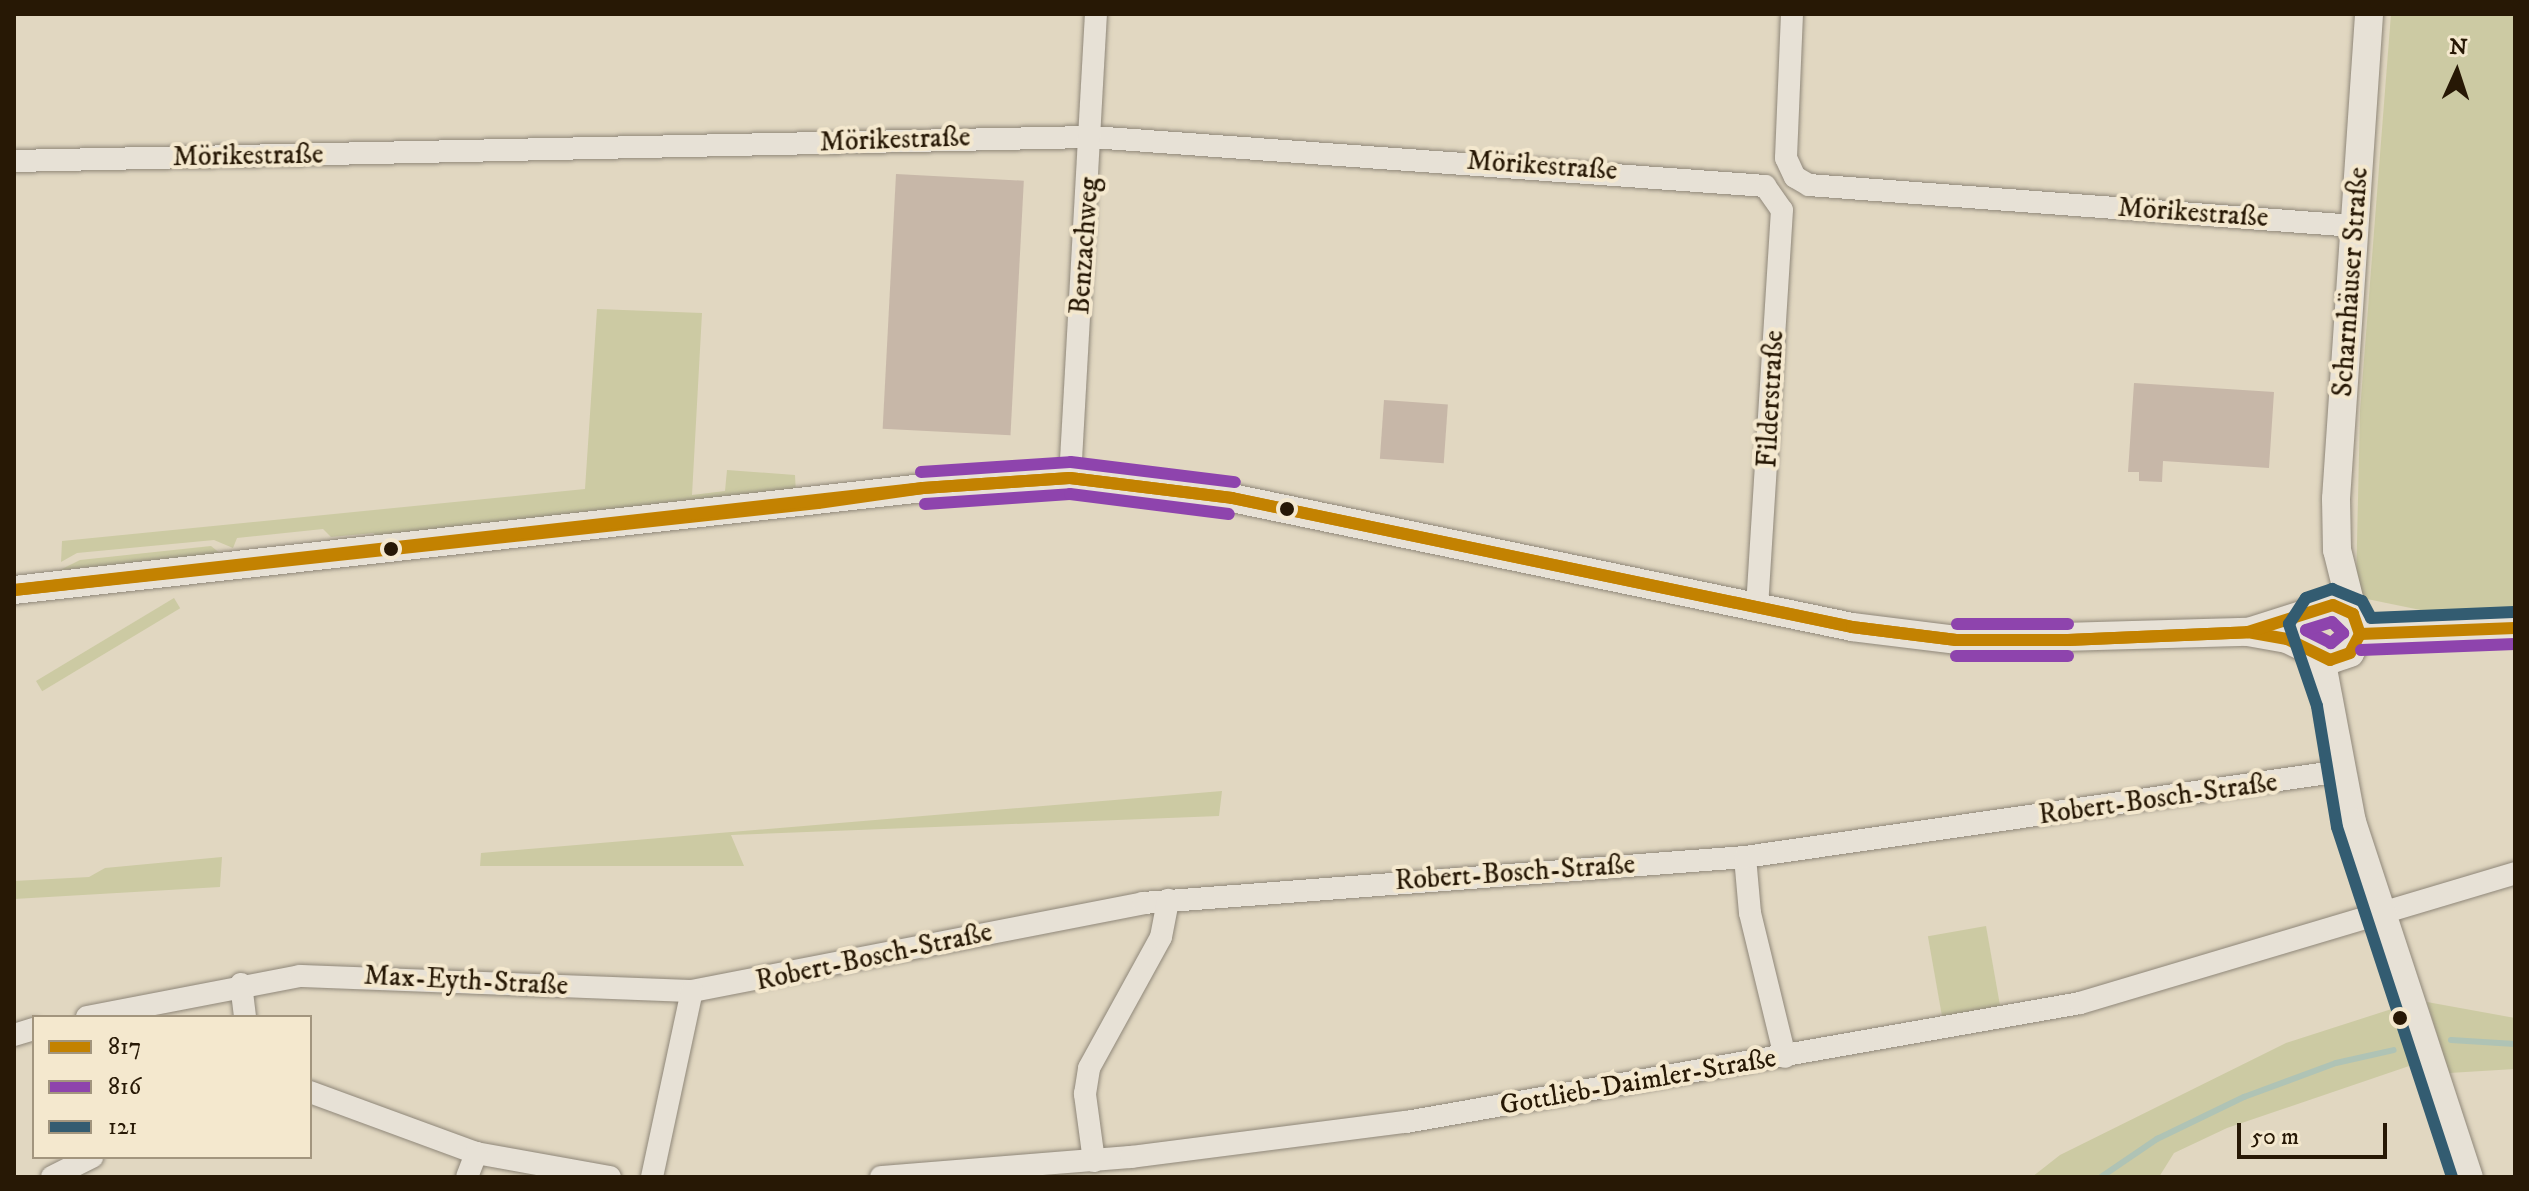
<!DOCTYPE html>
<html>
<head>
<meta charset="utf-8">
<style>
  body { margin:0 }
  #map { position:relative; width:2529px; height:1191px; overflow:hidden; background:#e1d7c1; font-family:"IM FELL DW Pica",serif }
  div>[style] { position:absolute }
  .green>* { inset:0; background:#cccaa3; transform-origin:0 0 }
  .stream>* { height:6px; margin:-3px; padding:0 3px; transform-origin:3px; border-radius:3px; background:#afc3b5 }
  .building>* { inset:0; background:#c7b7a8; transform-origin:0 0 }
  .roads { filter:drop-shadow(0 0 2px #8f8779) drop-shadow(0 0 2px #8f8779) }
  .minor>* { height:22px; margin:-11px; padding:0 11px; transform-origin:11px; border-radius:11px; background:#e7e1d6 }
  .tertiary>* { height:28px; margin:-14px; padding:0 14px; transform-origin:14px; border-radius:14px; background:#e7e1d6 }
  .bus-1>* { height:12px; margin:-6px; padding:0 6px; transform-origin:6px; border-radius:6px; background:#c38201 }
  .bus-2>* { height:12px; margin:-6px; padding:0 6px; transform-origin:6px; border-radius:6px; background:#8e44ad }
  .bus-3>* { height:12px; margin:-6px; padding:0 6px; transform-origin:6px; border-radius:6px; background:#335c71 }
  .dots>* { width:22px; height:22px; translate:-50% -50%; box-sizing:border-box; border:4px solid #f4e8ce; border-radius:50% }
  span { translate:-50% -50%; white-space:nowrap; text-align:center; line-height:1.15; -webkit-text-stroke:8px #f4e8ce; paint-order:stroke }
  .street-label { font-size:28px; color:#271805 }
  .frame { position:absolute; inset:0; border:16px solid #271805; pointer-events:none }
  .legend { position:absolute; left:32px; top:1015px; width:280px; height:144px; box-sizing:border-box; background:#f4e8ce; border:2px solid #a2957e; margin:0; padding:10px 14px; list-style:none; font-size:24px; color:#271805 }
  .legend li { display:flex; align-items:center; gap:16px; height:40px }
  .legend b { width:40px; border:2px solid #a2957e }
  .north { position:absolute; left:2417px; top:32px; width:80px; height:80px; -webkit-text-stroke:6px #f4e8ce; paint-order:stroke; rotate:3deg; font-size:22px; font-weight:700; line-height:32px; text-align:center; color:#271805 }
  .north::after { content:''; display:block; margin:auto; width:28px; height:36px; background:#271805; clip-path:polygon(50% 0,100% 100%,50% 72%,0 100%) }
  .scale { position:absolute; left:2237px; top:1123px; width:150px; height:36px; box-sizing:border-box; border:4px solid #271805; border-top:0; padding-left:10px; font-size:24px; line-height:28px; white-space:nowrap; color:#271805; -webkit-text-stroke:6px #f4e8ce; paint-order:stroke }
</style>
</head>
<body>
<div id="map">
  <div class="green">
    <div style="clip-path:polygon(2391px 14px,2515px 14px,2515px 610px,2440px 614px,2367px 599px,2356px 586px,2360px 411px)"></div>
    <div style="clip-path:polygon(597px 309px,702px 313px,692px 495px,725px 491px,727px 470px,795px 475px,796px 494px,375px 539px,374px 533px,331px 537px,323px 529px,237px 538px,233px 548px,214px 540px,77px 553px,61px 562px,62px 541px,585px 489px)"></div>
    <div style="clip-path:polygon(211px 546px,221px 554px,60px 570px,80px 560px)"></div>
    <div style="left:174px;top:598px;width:12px;height:161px;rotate:59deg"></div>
    <div style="clip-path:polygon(1222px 791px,1219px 816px,731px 835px,744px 866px,480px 866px,481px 853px)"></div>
    <div style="clip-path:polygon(222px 857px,220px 887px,14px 899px,14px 881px,89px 877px,105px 868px)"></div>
    <div style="left:1986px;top:926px;width:84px;height:59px;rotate:80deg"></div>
    <div style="clip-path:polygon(2427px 1002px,2515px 1018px,2515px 1069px,2449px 1073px)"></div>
    <div style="clip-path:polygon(2401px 1006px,2418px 1063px,2227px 1128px,2174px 1153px,2159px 1177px,2032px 1177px,2060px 1155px,2286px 1043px)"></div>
  </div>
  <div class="stream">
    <div style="left:2451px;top:1040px;width:64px;rotate:3.6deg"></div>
    <div style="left:2101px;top:1177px;width:68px;rotate:-34.2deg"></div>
    <div style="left:2157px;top:1139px;width:97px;rotate:-25.8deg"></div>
    <div style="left:2244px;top:1097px;width:98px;rotate:-20.3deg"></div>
    <div style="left:2336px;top:1063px;width:59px;rotate:-12.6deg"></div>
  </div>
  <div class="building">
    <div style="left:896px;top:174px;width:128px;height:255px;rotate:3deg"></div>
    <div style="clip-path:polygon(2134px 383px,2274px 392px,2269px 468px,2163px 461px,2162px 482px,2139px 481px,2139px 472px,2128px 472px)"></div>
    <div style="left:1384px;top:400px;width:64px;height:59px;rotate:4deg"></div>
  </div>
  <div class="roads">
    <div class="minor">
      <div style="left:1792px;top:14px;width:144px;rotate:92.4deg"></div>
      <div style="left:1786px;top:158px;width:21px;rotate:65deg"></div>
      <div style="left:1795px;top:177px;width:16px;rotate:30deg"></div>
      <div style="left:1809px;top:185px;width:547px;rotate:4.3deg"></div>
      <div style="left:14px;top:161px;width:1078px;rotate:-1.28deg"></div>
      <div style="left:1092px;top:137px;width:675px;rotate:4.16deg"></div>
      <div style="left:1765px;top:186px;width:29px;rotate:55deg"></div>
      <div style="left:1782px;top:210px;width:399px;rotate:93.6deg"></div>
      <div style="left:1070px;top:478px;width:465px;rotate:-86.8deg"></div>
      <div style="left:1745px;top:857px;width:56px;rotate:84.9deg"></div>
      <div style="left:1750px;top:913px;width:148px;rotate:76.3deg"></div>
      <div style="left:241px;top:984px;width:33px;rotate:83deg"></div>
      <div style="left:87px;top:1017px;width:217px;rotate:-10.9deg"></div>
      <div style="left:300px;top:976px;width:392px;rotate:2.2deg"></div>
      <div style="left:692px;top:991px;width:460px;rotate:-11deg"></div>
      <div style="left:1143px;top:903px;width:604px;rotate:-4.37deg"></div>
      <div style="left:1745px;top:857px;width:602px;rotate:-8.21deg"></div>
      <div style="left:14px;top:1035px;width:21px;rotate:-17deg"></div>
      <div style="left:310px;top:1092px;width:177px;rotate:20.2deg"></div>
      <div style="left:476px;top:1153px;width:136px;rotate:10.2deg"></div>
      <div style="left:1094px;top:1161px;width:68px;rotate:-97.7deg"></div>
      <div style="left:1085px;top:1094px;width:26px;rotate:-81deg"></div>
      <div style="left:1089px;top:1068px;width:149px;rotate:-61.2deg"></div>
      <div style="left:1161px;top:937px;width:38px;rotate:-79deg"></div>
      <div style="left:52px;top:1177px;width:45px;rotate:-26.6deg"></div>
      <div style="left:467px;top:1177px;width:26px;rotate:-69deg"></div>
      <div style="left:652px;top:1177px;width:190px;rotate:-77.9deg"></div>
      <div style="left:881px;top:1177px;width:251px;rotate:-4.6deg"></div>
      <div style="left:1131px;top:1157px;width:277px;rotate:-7.3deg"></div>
      <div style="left:1406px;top:1122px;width:684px;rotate:-10.01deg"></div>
      <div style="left:2080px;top:1003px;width:454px;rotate:-16.6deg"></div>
    </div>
    <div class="tertiary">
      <div style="left:14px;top:590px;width:915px;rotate:-6.4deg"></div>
      <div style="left:923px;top:488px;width:147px;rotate:-3.9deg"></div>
      <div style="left:1070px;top:478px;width:163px;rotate:7deg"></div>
      <div style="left:1232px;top:498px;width:633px;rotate:11.75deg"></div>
      <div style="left:1852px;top:627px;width:105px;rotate:7.1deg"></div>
      <div style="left:1956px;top:640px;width:292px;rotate:-1.6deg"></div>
      <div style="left:2248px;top:632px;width:89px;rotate:-17.6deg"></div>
      <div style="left:2333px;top:605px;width:22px;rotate:24deg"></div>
      <div style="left:2353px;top:614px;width:21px;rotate:71deg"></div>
      <div style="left:2360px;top:634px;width:21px;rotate:118deg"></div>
      <div style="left:2350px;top:653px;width:21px;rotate:161deg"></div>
      <div style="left:2330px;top:660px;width:48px;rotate:-154deg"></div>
      <div style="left:2287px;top:639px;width:40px;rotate:-170deg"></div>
      <div style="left:2353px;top:614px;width:66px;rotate:-104deg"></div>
      <div style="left:2337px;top:550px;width:51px;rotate:-91.1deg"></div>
      <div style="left:2336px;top:499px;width:486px;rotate:-86.1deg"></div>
      <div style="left:2360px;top:634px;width:155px;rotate:-2.2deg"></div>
      <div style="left:2321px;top:658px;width:167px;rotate:79.3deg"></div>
      <div style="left:2352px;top:822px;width:374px;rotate:71.8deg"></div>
    </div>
  </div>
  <div class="bus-1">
    <div style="left:1070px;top:478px;width:163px;rotate:7deg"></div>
    <div style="left:1070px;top:478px;width:163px;rotate:7deg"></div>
    <div style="left:923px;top:488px;width:106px;rotate:171.9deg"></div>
    <div style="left:818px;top:503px;width:809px;rotate:173.82deg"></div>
    <div style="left:14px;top:590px;width:915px;rotate:-6.4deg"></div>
    <div style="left:923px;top:488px;width:147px;rotate:-3.9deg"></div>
    <div style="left:923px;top:488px;width:147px;rotate:-3.9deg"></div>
    <div style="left:1232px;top:498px;width:633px;rotate:11.75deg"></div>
    <div style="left:1232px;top:498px;width:633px;rotate:11.75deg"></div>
    <div style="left:2333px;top:605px;width:22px;rotate:24deg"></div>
    <div style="left:2353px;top:614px;width:21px;rotate:71deg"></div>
    <div style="left:2360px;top:634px;width:21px;rotate:118deg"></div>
    <div style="left:2350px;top:653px;width:21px;rotate:161deg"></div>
    <div style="left:2330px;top:660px;width:48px;rotate:-154deg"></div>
    <div style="left:2287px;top:639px;width:40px;rotate:-170deg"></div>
    <div style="left:2248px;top:632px;width:89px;rotate:-17.6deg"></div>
    <div style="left:1852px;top:627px;width:105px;rotate:7.1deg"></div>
    <div style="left:1852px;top:627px;width:105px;rotate:7.1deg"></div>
    <div style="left:2360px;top:634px;width:155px;rotate:-2.2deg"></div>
    <div style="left:1956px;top:640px;width:112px"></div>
    <div style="left:2068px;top:640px;width:180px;rotate:-2.5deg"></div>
    <div style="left:2068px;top:640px;width:180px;rotate:-2.5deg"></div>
  </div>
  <div class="bus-2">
    <div style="left:1071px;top:462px;width:165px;rotate:7deg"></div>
    <div style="left:921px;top:472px;width:149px;rotate:-3.8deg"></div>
    <div style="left:925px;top:504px;width:145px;rotate:-3.9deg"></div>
    <div style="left:1070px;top:494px;width:160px;rotate:7.2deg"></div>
    <div style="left:2332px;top:622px;width:16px;rotate:45deg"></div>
    <div style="left:2343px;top:633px;width:16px;rotate:140deg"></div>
    <div style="left:2331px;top:643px;width:28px;rotate:-153deg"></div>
    <div style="left:2306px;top:630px;width:27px;rotate:-17deg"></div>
    <div style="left:1957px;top:624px;width:111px"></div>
    <div style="left:2361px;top:650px;width:154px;rotate:-2.2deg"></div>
    <div style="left:1956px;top:656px;width:112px"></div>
  </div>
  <div class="bus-3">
    <div style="left:2452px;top:1177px;width:368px;rotate:-108.2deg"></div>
    <div style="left:2337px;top:827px;width:123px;rotate:-99.4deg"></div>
    <div style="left:2317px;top:706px;width:87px;rotate:-108.9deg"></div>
    <div style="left:2289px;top:624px;width:31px;rotate:-57deg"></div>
    <div style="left:2306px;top:598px;width:28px;rotate:-19deg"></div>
    <div style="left:2332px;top:589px;width:32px;rotate:22deg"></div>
    <div style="left:2362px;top:601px;width:19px;rotate:62deg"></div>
    <div style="left:2371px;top:618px;width:143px;rotate:-2.4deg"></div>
  </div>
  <div class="dots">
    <div style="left:1287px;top:509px;background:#271805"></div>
    <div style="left:391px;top:549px;background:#271805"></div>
    <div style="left:2400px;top:1018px;background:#271805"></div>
  </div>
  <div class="street-label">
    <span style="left:895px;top:140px;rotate:-2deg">Mörikestraße</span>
    <span style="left:248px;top:156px;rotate:-1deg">Mörikestraße</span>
    <span style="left:1542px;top:166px;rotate:4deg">Mörikestraße</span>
    <span style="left:2193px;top:213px;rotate:4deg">Mörikestraße</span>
    <span style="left:1085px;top:246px;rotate:-86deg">Benzachweg</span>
    <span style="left:2351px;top:282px;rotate:-86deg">Scharnhäuser Straße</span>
    <span style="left:1771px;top:399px;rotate:-87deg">Filderstraße</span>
    <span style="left:2158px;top:799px;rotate:-8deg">Robert-Bosch-Straße</span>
    <span style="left:1515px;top:873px;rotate:-4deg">Robert-Bosch-Straße</span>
    <span style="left:874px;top:957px;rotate:-12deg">Robert-Bosch-Straße</span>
    <span style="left:466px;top:981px;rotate:3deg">Max-Eyth-Straße</span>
    <span style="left:1638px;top:1082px;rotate:-10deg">Gottlieb-Daimler-Straße</span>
  </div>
  <div class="frame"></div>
  <ul class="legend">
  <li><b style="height:10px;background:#c38201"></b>817</li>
  <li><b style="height:10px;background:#8e44ad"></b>816</li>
  <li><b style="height:10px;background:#335c71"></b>121</li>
  </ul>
  <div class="north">N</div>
  <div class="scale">50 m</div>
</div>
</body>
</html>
